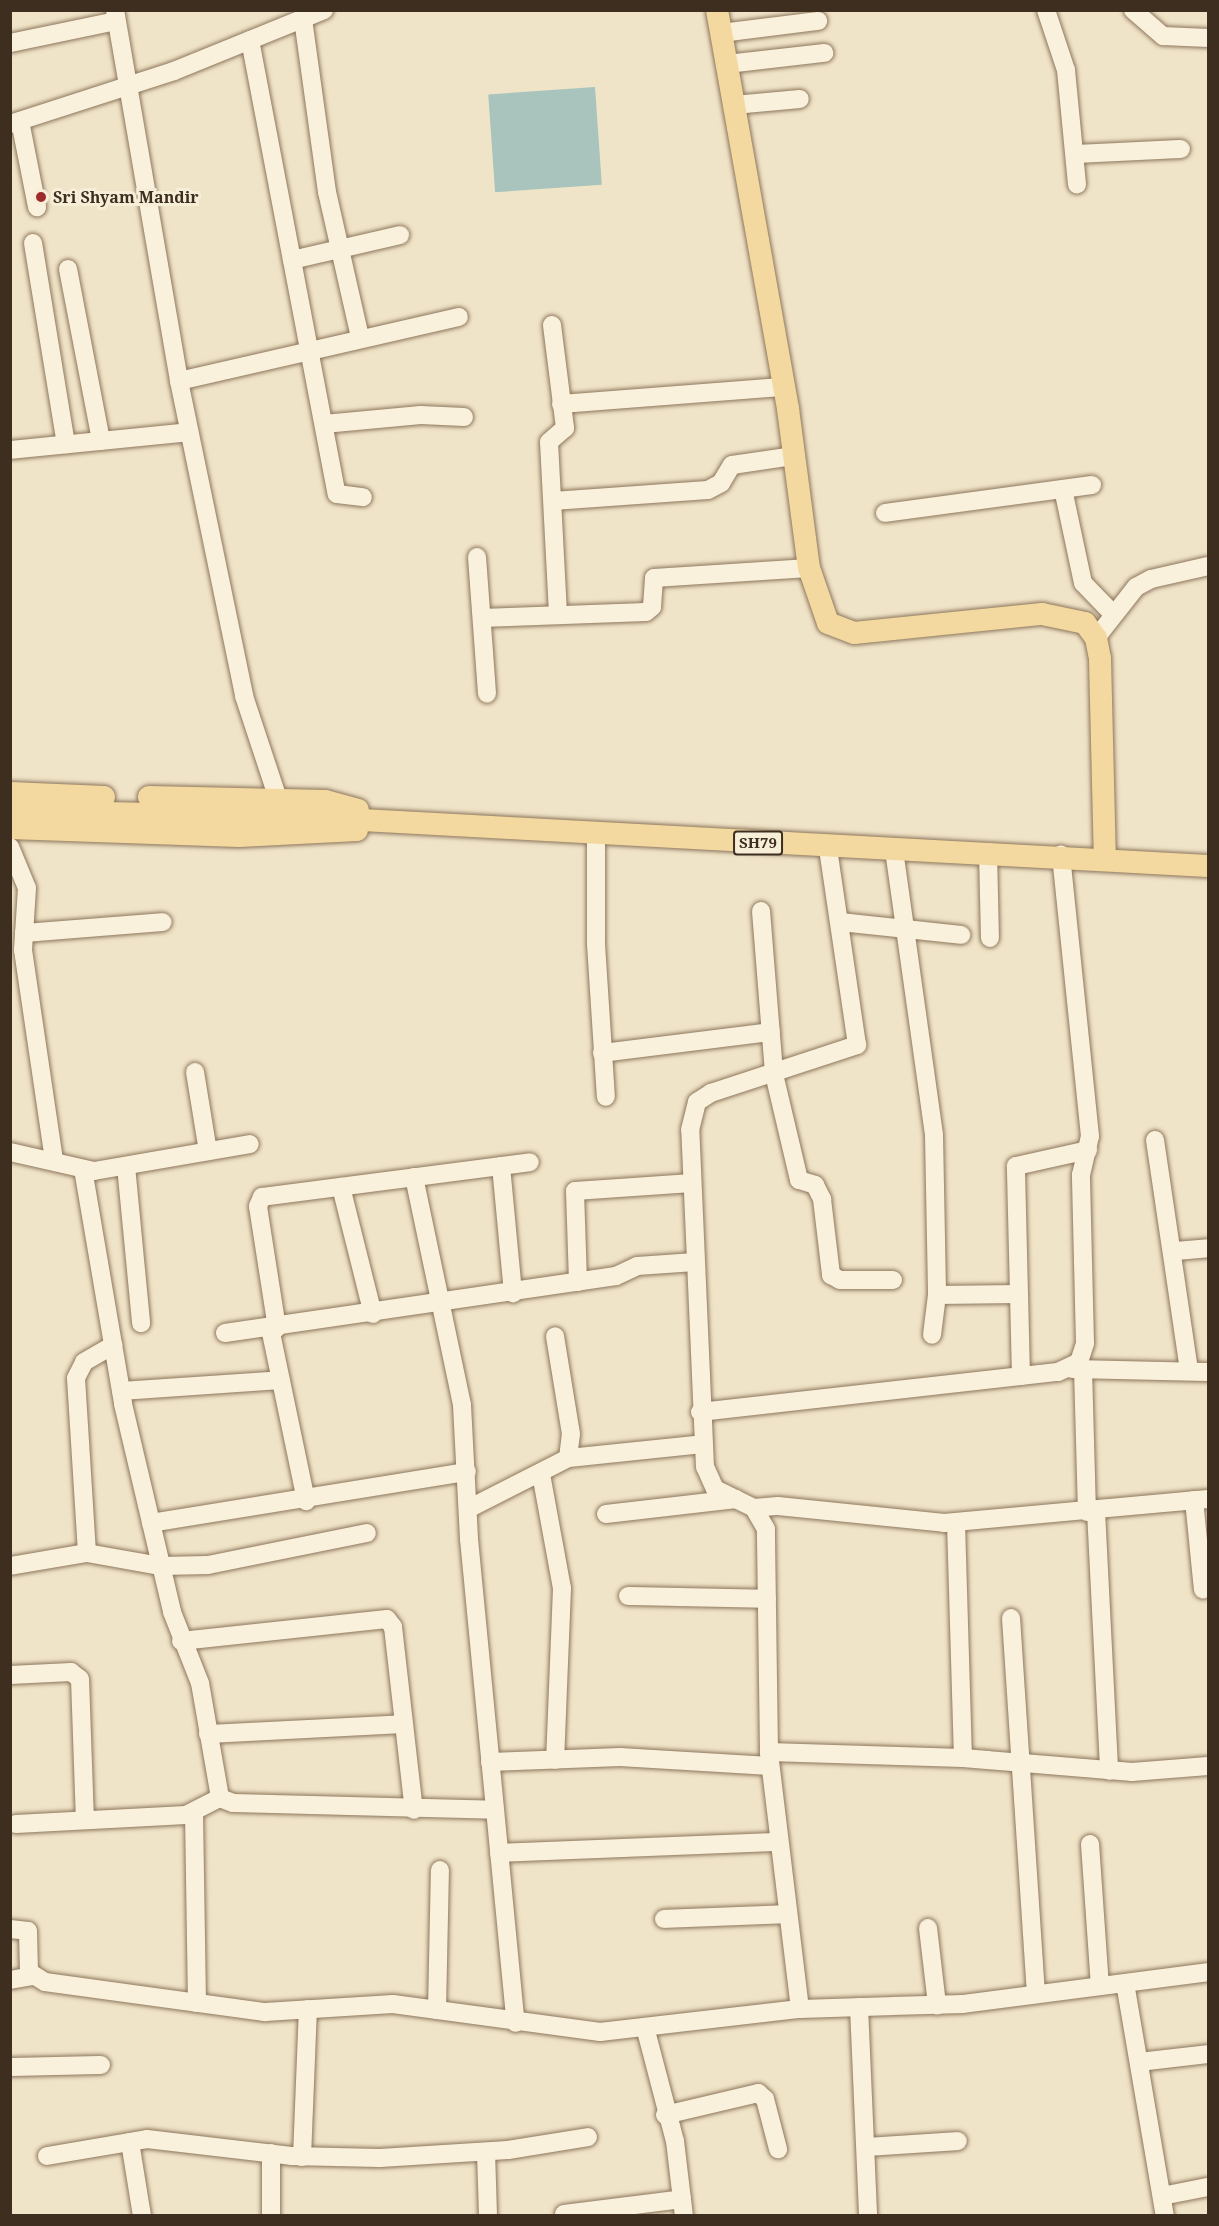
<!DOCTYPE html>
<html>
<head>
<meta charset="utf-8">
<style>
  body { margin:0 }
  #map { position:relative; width:1219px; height:2226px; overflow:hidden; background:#f0e4c8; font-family:"Noto Serif",serif }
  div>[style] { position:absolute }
  .water>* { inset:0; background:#a9c4bc; transform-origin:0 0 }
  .roads { filter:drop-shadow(0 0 2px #8d765c) drop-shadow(0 0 2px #8d765c) }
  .minor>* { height:18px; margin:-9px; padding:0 9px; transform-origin:9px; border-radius:9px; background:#faf1dc }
  .major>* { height:22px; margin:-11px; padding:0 11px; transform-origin:11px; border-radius:11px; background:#f3d9a0 }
  .dots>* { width:16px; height:16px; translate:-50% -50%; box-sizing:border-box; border:3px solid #f7eed8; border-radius:50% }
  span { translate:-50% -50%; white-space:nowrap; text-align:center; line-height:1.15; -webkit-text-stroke:6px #f7eed8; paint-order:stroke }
  .shield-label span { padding:2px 4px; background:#f7eed8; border:2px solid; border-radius:4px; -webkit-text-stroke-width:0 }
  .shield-label { font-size:15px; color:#3d2e20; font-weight:700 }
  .poi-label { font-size:16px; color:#3d2e20; font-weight:700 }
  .left { translate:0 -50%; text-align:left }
  .frame { position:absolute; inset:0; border:12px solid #3d2e20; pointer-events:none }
</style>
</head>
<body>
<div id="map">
  <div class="water">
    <div style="left:595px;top:87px;width:98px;height:107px;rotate:86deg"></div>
  </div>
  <div class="roads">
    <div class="minor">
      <div style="left:115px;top:10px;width:376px;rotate:80.2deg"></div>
      <div style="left:179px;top:381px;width:322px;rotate:78.3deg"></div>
      <div style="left:244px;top:696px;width:108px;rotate:71.7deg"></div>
      <div style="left:1046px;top:10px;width:63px;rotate:71.6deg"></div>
      <div style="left:1066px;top:70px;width:115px;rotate:84.5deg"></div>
      <div style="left:1133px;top:10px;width:40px;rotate:41deg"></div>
      <div style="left:1163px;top:36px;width:45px;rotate:2.5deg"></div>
      <div style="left:303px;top:19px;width:175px;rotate:82.1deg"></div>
      <div style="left:327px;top:192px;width:149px;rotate:77.2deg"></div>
      <div style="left:721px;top:33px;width:98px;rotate:-7.1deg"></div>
      <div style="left:250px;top:40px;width:462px;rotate:79.2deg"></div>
      <div style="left:337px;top:494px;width:26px;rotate:7deg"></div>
      <div style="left:10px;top:43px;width:108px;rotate:-11.7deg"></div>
      <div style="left:727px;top:64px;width:98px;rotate:-6.5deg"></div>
      <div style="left:734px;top:105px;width:66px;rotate:-5.2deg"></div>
      <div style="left:20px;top:121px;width:88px;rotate:78.8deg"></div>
      <div style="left:10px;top:124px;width:172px;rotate:-17.9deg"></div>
      <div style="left:174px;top:71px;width:162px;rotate:-22.1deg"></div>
      <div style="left:1075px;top:154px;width:106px;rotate:-2.7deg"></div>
      <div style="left:33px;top:243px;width:204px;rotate:80.7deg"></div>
      <div style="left:292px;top:260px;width:111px;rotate:-13deg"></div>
      <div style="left:68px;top:269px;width:175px;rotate:79.1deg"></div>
      <div style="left:552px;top:325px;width:104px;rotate:82.8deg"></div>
      <div style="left:565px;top:428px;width:21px;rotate:139deg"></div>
      <div style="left:549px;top:442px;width:173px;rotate:87deg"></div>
      <div style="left:179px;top:381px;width:287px;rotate:-12.9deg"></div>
      <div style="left:561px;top:404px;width:224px;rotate:-4.4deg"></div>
      <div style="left:324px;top:424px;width:97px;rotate:-5.3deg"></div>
      <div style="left:421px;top:415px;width:43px;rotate:2.7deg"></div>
      <div style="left:10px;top:450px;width:180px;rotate:-5.7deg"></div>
      <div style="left:1063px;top:489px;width:96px;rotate:78deg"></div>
      <div style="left:1083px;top:583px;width:43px;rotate:45.9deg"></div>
      <div style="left:553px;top:501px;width:155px;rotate:-4.1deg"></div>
      <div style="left:708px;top:490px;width:15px;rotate:-28deg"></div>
      <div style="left:721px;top:483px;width:21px;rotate:-59deg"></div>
      <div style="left:732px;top:465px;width:63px;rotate:-8.3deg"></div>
      <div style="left:885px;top:513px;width:209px;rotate:-7.7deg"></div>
      <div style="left:477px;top:557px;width:137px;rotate:85.8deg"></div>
      <div style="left:482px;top:618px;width:164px;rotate:-2.1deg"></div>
      <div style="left:646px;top:612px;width:8px;rotate:-40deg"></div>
      <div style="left:652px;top:607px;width:29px;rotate:-86deg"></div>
      <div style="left:654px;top:578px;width:155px;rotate:-3.7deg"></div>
      <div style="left:1096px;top:638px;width:65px;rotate:-51.9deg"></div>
      <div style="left:1136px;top:587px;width:17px;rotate:-28deg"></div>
      <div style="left:1151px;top:579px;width:58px;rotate:-12.8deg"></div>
      <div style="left:596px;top:834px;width:110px;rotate:90deg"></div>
      <div style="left:596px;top:944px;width:153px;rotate:86.3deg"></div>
      <div style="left:10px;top:847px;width:44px;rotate:67.5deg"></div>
      <div style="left:27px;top:888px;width:62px;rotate:93.7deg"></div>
      <div style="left:23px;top:950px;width:211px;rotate:81.6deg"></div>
      <div style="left:894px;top:850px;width:288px;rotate:82deg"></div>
      <div style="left:934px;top:1135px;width:160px;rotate:88.9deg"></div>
      <div style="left:937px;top:1295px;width:40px;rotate:97.1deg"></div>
      <div style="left:988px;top:852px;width:86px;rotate:88.7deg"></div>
      <div style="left:761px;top:911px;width:164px;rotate:85.4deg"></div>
      <div style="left:774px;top:1074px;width:109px;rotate:76.7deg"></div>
      <div style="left:799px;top:1180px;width:17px;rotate:17deg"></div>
      <div style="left:815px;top:1185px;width:16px;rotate:63deg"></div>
      <div style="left:822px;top:1199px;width:77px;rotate:83.2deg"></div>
      <div style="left:831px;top:1275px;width:10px;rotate:29deg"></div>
      <div style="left:840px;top:1280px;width:53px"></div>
      <div style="left:840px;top:922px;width:122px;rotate:6.1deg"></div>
      <div style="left:24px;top:933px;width:139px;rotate:-4.5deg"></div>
      <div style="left:602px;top:1053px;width:170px;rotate:-7.1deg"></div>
      <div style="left:195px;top:1072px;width:80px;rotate:80.7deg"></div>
      <div style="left:1155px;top:1140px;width:232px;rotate:81.6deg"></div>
      <div style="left:10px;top:1152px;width:86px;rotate:12.7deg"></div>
      <div style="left:94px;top:1171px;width:158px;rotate:-9.8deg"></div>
      <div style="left:126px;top:1166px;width:158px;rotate:84.5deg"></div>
      <div style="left:501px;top:1166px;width:128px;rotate:84.6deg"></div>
      <div style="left:83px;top:1169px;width:238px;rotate:80.3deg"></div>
      <div style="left:123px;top:1404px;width:214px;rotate:76.7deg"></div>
      <div style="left:172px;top:1612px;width:76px;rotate:68.5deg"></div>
      <div style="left:200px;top:1683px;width:117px;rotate:80.1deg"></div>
      <div style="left:220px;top:1798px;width:14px;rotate:21deg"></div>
      <div style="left:233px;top:1803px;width:262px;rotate:1.5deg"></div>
      <div style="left:414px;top:1177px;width:233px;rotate:78.1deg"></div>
      <div style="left:462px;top:1405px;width:134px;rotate:87deg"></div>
      <div style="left:469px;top:1539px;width:486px;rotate:84.5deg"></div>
      <div style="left:341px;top:1187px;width:131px;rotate:75.9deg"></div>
      <div style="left:1176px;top:1251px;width:32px;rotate:-5deg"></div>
      <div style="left:578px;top:1282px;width:91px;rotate:-91.9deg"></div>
      <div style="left:575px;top:1191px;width:117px;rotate:-3.9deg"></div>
      <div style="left:937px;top:1295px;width:82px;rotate:-0.7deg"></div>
      <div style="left:270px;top:1328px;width:177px;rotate:78.2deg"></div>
      <div style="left:277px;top:1328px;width:123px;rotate:-98.9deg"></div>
      <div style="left:258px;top:1206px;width:10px;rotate:-66deg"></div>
      <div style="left:262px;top:1197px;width:270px;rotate:-7.4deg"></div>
      <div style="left:225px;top:1333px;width:395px;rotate:-8.3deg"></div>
      <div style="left:616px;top:1276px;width:23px;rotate:-25deg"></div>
      <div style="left:637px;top:1266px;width:58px;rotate:-3.9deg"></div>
      <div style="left:1072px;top:1369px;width:136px;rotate:1.3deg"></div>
      <div style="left:1083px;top:1369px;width:143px;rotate:88.4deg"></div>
      <div style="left:1021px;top:1376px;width:210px;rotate:-91.4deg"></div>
      <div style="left:1016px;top:1166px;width:74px;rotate:-12.5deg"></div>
      <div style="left:121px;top:1391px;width:160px;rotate:-3.9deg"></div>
      <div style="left:700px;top:1412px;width:360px;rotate:-6.4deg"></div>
      <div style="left:1058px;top:1372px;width:23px;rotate:-25deg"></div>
      <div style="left:1079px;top:1362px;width:20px;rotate:-72deg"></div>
      <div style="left:1085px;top:1343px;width:168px;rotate:-91.4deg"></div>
      <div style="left:1081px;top:1175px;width:40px;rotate:-77deg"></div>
      <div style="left:1090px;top:1136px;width:283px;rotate:-95.9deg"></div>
      <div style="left:568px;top:1458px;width:136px;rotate:-5.9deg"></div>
      <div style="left:541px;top:1474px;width:116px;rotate:79.6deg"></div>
      <div style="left:562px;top:1588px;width:172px;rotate:92.3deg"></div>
      <div style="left:1194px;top:1500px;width:90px;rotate:84.3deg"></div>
      <div style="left:754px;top:1508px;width:24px;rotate:-5deg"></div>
      <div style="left:778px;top:1506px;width:167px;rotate:5.8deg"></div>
      <div style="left:944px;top:1523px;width:265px;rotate:-5.2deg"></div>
      <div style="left:468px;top:1509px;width:112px;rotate:-27deg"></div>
      <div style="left:568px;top:1458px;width:24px;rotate:-83deg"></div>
      <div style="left:571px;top:1434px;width:99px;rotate:-99.3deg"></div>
      <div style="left:1096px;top:1511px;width:260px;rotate:87.1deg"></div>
      <div style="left:606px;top:1514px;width:131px;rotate:-6.6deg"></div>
      <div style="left:151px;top:1523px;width:320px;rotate:-9.2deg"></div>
      <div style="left:956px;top:1523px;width:235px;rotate:88.3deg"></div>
      <div style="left:87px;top:1553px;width:175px;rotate:-93.6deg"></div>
      <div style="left:76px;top:1378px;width:18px;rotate:-63deg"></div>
      <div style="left:84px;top:1362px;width:34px;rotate:-30deg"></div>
      <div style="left:10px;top:1566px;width:78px;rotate:-9.6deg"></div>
      <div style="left:87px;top:1553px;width:75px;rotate:10deg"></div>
      <div style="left:161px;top:1566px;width:47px;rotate:-1.2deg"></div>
      <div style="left:208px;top:1565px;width:162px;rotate:-11.4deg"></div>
      <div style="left:628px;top:1596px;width:139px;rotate:1.2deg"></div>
      <div style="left:1011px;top:1618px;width:377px;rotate:86.2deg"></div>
      <div style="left:181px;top:1641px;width:207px;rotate:-6.1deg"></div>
      <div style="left:387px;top:1619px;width:10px;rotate:53deg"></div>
      <div style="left:393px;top:1627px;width:184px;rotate:83.5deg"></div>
      <div style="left:10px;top:1675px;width:61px;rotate:-2.8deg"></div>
      <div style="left:71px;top:1672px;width:11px;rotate:38deg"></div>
      <div style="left:80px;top:1679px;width:141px;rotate:88deg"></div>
      <div style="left:208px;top:1734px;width:196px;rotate:-2.9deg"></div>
      <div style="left:769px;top:1752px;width:194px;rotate:1.8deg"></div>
      <div style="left:963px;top:1758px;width:170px;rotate:4.7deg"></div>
      <div style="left:1132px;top:1772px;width:76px;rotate:-4.5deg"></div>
      <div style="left:490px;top:1762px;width:130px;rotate:-2.2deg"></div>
      <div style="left:620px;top:1757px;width:150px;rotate:3.4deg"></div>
      <div style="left:194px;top:1813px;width:190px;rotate:89.1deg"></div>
      <div style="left:16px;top:1824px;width:170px;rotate:-3deg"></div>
      <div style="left:186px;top:1815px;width:38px;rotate:-27deg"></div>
      <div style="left:1090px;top:1844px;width:142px;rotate:86deg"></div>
      <div style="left:499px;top:1853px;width:279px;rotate:-2.3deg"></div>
      <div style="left:664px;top:1919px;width:124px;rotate:-2.3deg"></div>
      <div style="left:928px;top:1928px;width:78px;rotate:83.3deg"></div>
      <div style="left:10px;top:1929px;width:18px;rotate:6deg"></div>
      <div style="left:28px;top:1931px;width:41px;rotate:88.6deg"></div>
      <div style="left:29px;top:1972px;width:19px;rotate:32deg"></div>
      <div style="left:45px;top:1982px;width:222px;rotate:7.8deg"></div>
      <div style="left:265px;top:2012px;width:128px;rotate:-3.6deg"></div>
      <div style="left:393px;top:2004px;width:209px;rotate:7.7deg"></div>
      <div style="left:600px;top:2032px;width:201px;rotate:-6.6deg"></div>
      <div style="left:800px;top:2009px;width:163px;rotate:-1.8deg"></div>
      <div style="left:963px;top:2004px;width:247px;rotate:-7.4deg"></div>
      <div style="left:10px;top:1980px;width:22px;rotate:-10deg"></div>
      <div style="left:1125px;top:1983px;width:236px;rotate:80.3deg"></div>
      <div style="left:859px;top:2007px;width:209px;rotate:87.5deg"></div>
      <div style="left:800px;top:2009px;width:259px;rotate:-96.9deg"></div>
      <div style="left:769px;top:1752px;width:223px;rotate:-90.8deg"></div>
      <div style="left:766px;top:1529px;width:24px;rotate:-120deg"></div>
      <div style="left:754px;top:1508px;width:43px;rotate:-154deg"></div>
      <div style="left:715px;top:1489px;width:24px;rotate:-114deg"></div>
      <div style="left:705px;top:1467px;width:337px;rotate:-92.5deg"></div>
      <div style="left:690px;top:1130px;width:29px;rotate:-76deg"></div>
      <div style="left:697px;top:1102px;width:17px;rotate:-33deg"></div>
      <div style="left:711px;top:1093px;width:154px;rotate:-18.2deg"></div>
      <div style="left:857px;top:1045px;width:199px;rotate:-98.4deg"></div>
      <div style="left:437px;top:2010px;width:140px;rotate:-88.8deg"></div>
      <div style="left:645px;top:2027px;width:118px;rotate:75.3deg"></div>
      <div style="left:675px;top:2141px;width:76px;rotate:83.2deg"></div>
      <div style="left:1139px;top:2062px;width:69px;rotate:-6.6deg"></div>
      <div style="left:10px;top:2067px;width:91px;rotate:-1.3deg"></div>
      <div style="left:665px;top:2115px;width:96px;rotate:-13.3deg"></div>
      <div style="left:758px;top:2093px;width:9px;rotate:41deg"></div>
      <div style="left:765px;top:2099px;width:52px;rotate:75.4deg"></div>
      <div style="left:130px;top:2142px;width:75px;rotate:80.8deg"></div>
      <div style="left:868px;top:2147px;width:90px;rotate:-3.8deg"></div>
      <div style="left:486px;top:2152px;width:64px;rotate:88.2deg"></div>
      <div style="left:271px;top:2153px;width:63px;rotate:90deg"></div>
      <div style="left:47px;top:2156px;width:101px;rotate:-9.6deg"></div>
      <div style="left:147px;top:2139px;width:145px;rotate:6.7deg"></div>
      <div style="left:291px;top:2156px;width:89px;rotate:1.3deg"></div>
      <div style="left:380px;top:2158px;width:128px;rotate:-3.6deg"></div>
      <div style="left:508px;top:2150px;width:81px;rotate:-9.2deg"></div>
      <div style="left:302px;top:2157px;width:148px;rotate:-87.7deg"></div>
      <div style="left:1162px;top:2196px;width:47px;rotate:-11.1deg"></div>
      <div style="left:564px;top:2214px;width:119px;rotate:-7.2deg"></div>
    </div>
    <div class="major">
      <div style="left:717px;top:10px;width:405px;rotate:79.9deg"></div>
      <div style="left:788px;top:409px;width:160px;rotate:82.5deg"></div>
      <div style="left:809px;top:568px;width:58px;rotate:70.9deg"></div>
      <div style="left:828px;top:623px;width:28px;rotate:21deg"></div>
      <div style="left:854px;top:633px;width:189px;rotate:-5.8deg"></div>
      <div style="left:1042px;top:614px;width:44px;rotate:11.8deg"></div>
      <div style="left:1085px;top:623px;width:19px;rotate:54deg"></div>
      <div style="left:1096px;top:638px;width:21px;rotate:79deg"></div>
      <div style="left:1100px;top:659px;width:199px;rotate:88.6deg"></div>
      <div style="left:10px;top:793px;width:94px;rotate:2.4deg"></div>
      <div style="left:149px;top:797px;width:176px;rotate:1.3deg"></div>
      <div style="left:325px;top:801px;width:34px;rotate:15deg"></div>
      <div style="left:10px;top:811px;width:297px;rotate:1.2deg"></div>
      <div style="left:307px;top:817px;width:902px;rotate:3.11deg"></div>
      <div style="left:10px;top:828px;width:229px;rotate:2deg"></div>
      <div style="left:239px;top:836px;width:118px;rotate:-2.9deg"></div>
    </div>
  </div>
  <div class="dots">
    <div style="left:41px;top:197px;background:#9e2a2b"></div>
  </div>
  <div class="shield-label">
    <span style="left:758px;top:843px">SH79</span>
  </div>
  <div class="poi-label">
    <span class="left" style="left:53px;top:197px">Sri Shyam Mandir</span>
  </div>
  <div class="frame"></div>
</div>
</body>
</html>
